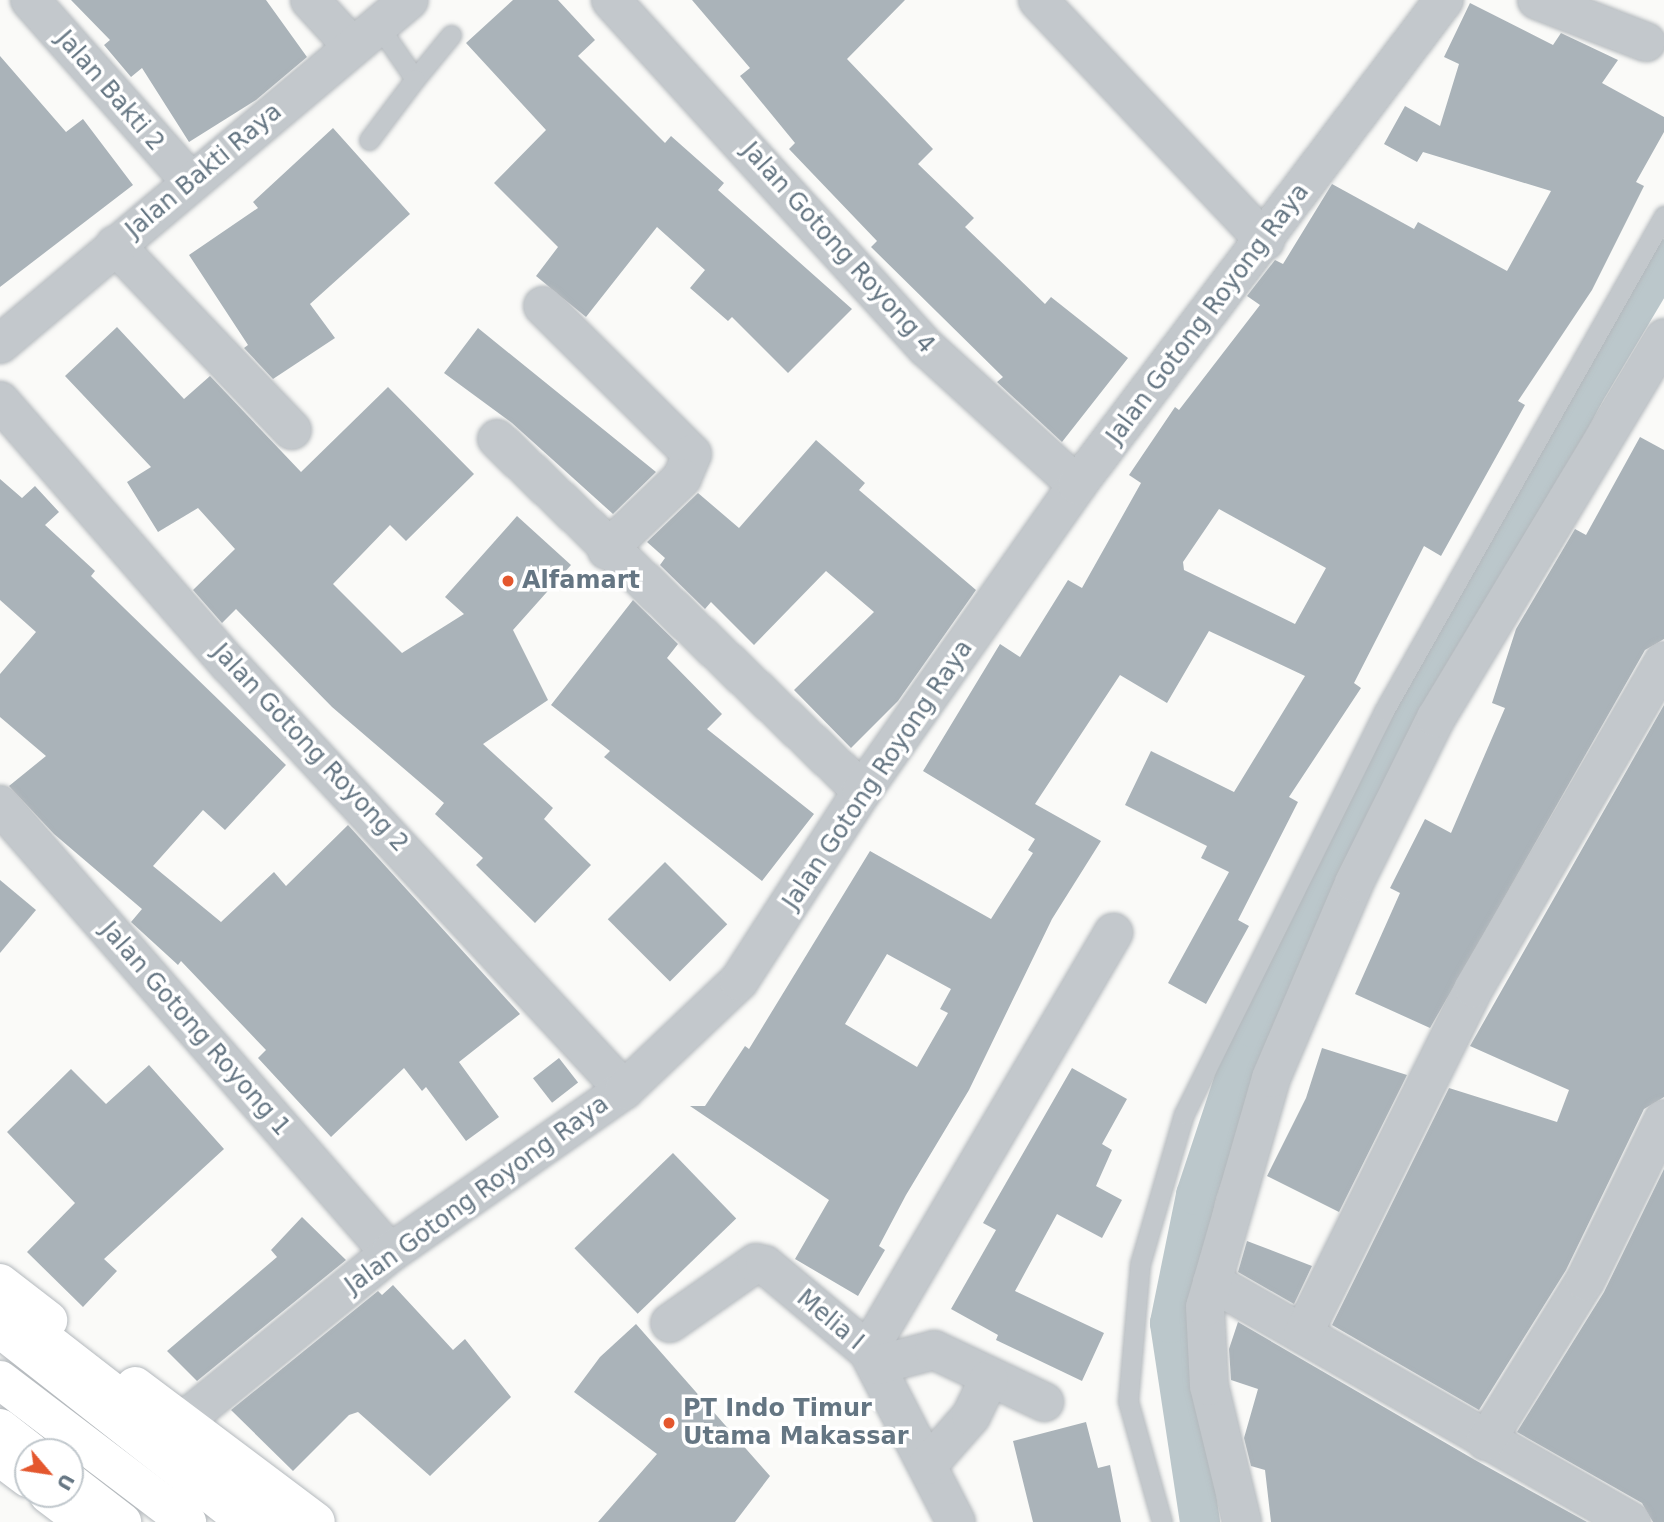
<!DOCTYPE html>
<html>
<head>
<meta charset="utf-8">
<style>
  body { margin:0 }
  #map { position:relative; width:1664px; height:1522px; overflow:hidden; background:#fafaf8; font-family:"DejaVu Sans",sans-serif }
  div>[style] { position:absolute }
  .canal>* { height:40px; margin:-20px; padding:0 20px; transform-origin:20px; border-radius:20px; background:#bbc7cb }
  .building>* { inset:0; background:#aab3b9; transform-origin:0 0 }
  .roads { filter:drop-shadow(0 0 2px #b4b9bd) drop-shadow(0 0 2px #b4b9bd) }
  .service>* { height:19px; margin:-9.5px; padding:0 9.5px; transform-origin:9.5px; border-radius:9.5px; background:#c3c8cc }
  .minor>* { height:38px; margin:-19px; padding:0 19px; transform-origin:19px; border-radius:19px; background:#c3c8cc }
  .trunk>* { height:38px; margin:-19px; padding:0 19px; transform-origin:19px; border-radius:19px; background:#fff }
  .motorway>* { height:38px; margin:-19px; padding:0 19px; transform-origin:19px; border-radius:19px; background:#fff }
  .dots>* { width:19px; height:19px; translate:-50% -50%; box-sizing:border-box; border:4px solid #fff; border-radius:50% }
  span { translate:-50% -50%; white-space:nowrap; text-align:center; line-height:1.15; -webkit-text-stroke:7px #fff; paint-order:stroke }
  .street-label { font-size:24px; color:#657683 }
  .poi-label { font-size:24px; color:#657683; font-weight:700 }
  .left { translate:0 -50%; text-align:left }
  .north { position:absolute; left:14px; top:1438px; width:70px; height:70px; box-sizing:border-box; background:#fff; border:2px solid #c1c8cd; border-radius:50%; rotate:119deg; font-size:19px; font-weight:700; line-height:28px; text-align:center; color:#657683 }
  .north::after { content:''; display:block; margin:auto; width:24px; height:32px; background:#e4572e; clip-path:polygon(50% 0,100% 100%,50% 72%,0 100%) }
</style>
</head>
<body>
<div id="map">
  <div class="canal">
    <div style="left:1200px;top:1522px;width:201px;rotate:-98.6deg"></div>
    <div style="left:1170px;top:1323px;width:131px;rotate:-78.5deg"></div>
    <div style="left:1196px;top:1195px;width:177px;rotate:-71.6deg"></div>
    <div style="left:1252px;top:1027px;width:312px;rotate:-64.7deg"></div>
    <div style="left:1385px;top:745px;width:163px;rotate:-58.3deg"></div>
    <div style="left:1471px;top:606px;width:239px;rotate:-62deg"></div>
    <div style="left:1583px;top:395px;width:158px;rotate:-59.2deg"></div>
  </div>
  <div class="building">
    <div style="clip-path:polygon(71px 0,266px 0,307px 57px,256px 100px,189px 142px,142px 68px,131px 77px,104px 45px,110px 40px)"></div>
    <div style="clip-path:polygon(513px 0,558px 0,595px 40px,578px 56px,665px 143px,671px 136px,724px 183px,718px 190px,852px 309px,788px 373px,732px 317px,728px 321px,690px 288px,705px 270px,657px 227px,586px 317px,536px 276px,558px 247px,494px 183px,546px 130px,466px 43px)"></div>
    <div style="clip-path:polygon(692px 0,905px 0,847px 59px,933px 149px,918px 164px,974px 218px,965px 227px,1045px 304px,1051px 297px,1128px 358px,1062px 442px,997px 382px,1003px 377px,871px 247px,877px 241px,789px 149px,795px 143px,740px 76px,750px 68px)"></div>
    <div style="clip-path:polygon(evenodd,1470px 3px,1553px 45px,1561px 33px,1618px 60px,1602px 83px,1664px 117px,1664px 132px,1636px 182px,1644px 186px,1592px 290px,1518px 401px,1525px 405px,1441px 556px,1424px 546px,1354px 683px,1361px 688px,1289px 797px,1298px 802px,1238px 920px,1249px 926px,1206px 1004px,1168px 983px,1229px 872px,1201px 858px,1207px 846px,1125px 805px,1151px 751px,1234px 792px,1305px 676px,1209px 631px,1167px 703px,1120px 675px,1035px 804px,1101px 841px,1052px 919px,969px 1090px,906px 1195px,879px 1246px,885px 1250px,858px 1296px,795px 1259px,829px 1200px,690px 1106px,705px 1106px,745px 1046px,749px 1049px,870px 851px,991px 919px,1033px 853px,1028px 850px,1035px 839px,923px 771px,1000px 644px,1020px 657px,1068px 580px,1082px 588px,1141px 483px,1129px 475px,1175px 407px,1179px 410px,1260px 305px,1247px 296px,1275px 260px,1283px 264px,1332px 184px,1414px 229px,1418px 222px,1507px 271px,1551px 191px,1423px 152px,1417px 162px,1384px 144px,1405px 106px,1440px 126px,1459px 64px,1444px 57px,1470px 3px,1219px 509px,1326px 568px,1295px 624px,1184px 570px,1183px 562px,1219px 509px,1470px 3px,887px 954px,951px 989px,940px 1009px,948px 1013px,917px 1067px,845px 1024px,887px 954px)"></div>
    <div style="clip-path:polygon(0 56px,66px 132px,83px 119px,133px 185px,0 287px)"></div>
    <div style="clip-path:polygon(333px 128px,410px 214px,310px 304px,335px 338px,273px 379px,244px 348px,248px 345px,189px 255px,258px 208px,253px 202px)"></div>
    <div style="clip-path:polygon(117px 327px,184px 399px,210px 376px,301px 472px,388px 387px,474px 474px,406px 541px,390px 525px,333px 584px,402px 653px,464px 614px,445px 597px,517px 516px,571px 565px,513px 630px,548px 700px,483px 744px,553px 808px,544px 819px,591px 865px,535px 923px,476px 865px,483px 858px,435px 814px,444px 803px,332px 707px,236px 609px,222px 623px,193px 590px,235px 549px,198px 508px,158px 532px,127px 482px,151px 467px,65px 376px)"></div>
    <div style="clip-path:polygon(478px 328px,656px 472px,613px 514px,512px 423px,444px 373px)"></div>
    <div style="clip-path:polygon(1640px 437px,1664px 450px,1664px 639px,1645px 650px,1430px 1028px,1355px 994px,1400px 893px,1390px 888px,1425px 819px,1451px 833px,1505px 708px,1492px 703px,1516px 629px,1575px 529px,1586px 535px)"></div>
    <div style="clip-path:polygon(816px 440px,865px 483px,859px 490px,976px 590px,898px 701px,851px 748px,794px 690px,874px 612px,826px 571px,754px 645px,711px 602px,705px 609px,660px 565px,665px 558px,647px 542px,698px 493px,739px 528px)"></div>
    <div style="clip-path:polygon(0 479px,22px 498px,35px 486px,59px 512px,45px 525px,95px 571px,91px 576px,286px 765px,225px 830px,203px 810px,153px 866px,221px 922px,274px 872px,286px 886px,348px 825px,520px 1014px,459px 1062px,499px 1117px,466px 1141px,426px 1087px,422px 1091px,404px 1068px,331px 1137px,258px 1058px,266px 1050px,181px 961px,178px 965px,131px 922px,142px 909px,54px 834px,9px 786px,46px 756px,0 717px,0 674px,36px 632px,0 600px)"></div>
    <div style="clip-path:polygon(633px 600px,678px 644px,667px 658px,722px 714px,707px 729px,814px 814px,762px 881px,604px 757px,610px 751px,551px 705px)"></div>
    <div style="clip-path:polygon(1664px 705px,1664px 1097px,1644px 1109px,1566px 1270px,1479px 1410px,1332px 1325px,1449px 1088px,1557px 1122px,1569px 1090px,1470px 1046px)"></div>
    <div style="left:665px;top:862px;width:88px;height:81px;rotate:45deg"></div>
    <div style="clip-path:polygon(0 880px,36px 910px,0 953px)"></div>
    <div style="clip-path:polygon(1322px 1048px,1407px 1075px,1339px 1212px,1267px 1176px,1306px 1098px)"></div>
    <div style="left:559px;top:1058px;width:31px;height:33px;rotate:52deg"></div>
    <div style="clip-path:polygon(149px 1065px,224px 1149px,104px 1259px,117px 1271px,83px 1307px,27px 1252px,75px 1203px,7px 1132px,71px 1069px,106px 1104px)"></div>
    <div style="clip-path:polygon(1072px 1068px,1127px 1099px,1102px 1144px,1112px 1150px,1096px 1186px,1122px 1200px,1102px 1238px,1057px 1214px,1015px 1291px,1104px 1333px,1082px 1381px,996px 1340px,998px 1335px,951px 1309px,996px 1230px,983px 1223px)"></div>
    <div style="left:673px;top:1153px;width:91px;height:137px;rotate:46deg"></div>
    <div style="clip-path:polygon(1664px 1169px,1664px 1522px,1653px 1522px,1642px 1503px,1517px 1432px,1604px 1292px)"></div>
    <div style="clip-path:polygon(302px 1217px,346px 1260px,197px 1381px,167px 1351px,277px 1257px,271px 1250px)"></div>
    <div style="clip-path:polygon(1247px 1241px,1312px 1266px,1294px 1304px,1238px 1272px)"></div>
    <div style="clip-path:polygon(393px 1285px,453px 1350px,465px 1339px,511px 1397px,430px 1476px,358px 1412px,349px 1415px,293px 1471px,231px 1410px,378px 1291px,382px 1295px)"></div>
    <div style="clip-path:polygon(1238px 1322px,1475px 1460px,1587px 1522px,1271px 1522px,1265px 1470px,1251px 1466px,1244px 1438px,1258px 1389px,1231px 1380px,1229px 1349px)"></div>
    <div style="clip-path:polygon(636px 1324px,770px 1476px,735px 1522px,598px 1522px,657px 1454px,574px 1392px,600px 1357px)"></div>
    <div style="clip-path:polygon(1086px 1422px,1098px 1468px,1110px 1465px,1121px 1522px,1033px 1522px,1013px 1441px)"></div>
  </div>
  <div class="roads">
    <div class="service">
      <div style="left:378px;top:25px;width:65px;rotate:55.6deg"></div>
      <div style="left:415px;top:79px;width:57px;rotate:-50.7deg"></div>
      <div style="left:369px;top:140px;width:76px;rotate:-53deg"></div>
      <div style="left:1162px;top:1522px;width:126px;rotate:-105.7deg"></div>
      <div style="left:1128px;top:1401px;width:138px;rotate:-85deg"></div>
      <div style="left:1140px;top:1264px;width:156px;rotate:-73.7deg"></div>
      <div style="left:1184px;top:1114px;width:450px;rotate:-63.6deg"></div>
      <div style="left:1384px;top:711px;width:569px;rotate:-60.51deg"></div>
    </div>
    <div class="minor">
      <div style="left:30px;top:0;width:243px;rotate:48.5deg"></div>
      <div style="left:310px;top:0;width:62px;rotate:47.6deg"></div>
      <div style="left:611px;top:0;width:470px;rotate:47.8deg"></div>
      <div style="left:927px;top:348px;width:203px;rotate:42.4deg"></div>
      <div style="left:1038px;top:0;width:331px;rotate:46.7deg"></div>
      <div style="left:1537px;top:0;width:117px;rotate:21.1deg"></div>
      <div style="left:115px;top:245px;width:256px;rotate:46.3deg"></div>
      <div style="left:543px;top:306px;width:210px;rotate:44.8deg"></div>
      <div style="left:692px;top:454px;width:26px;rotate:113deg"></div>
      <div style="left:682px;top:478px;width:104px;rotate:136.2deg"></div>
      <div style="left:0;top:344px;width:534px;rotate:-40.07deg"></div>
      <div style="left:0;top:401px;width:349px;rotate:49deg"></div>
      <div style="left:229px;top:664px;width:581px;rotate:47.16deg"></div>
      <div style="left:497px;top:439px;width:507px;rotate:43.96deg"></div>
      <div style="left:0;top:805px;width:594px;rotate:48.96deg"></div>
      <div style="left:1212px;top:1282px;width:483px;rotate:29.8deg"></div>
      <div style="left:670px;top:1323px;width:105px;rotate:-34.9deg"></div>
      <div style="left:756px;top:1263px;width:9px;rotate:13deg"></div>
      <div style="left:765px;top:1265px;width:134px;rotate:39.9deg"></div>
      <div style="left:868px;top:1351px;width:192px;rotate:62.8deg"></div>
      <div style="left:1303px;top:1334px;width:386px;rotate:-63.7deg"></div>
      <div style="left:1474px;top:988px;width:378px;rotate:-59.8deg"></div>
      <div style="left:868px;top:1351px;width:485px;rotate:-59.6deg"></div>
      <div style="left:877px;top:1365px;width:59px;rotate:-14.7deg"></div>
      <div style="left:934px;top:1350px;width:122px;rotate:25.3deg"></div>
      <div style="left:182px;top:1422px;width:268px;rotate:-39.1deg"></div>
      <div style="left:390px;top:1253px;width:285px;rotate:-34.9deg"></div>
      <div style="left:624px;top:1090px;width:158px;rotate:-43.5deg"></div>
      <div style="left:739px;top:981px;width:226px;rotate:-57.1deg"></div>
      <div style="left:862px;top:791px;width:374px;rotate:-54.9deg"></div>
      <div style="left:1077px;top:485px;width:608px;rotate:-52.89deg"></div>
      <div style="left:1486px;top:1441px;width:188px;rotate:-58.3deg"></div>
      <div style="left:1585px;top:1281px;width:180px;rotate:-64deg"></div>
      <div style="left:928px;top:1465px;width:65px;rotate:-48.7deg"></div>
      <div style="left:971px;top:1416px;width:41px;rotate:-64.1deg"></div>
      <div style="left:1242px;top:1522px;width:140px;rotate:-103.6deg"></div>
      <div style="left:1209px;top:1386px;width:79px;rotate:-92.9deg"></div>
      <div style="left:1205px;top:1307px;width:238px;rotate:-73.9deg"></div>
      <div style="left:1271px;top:1078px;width:212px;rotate:-66.9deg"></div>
      <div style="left:1354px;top:883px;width:184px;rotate:-63.6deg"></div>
      <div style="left:1436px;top:718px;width:443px;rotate:-59deg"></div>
    </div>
    <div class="trunk">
      <div style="left:0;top:1283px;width:61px;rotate:37.6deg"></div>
      <div style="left:7px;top:1334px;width:305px;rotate:38.1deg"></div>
      <div style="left:135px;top:1386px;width:226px;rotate:36.9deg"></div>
      <div style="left:0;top:1457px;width:35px;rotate:37deg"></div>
      <div style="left:48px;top:1494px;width:46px;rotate:37.1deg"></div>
    </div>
    <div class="motorway">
      <div style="left:0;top:1305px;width:354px;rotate:37.8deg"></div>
      <div style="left:0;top:1380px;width:235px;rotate:37.2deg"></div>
      <div style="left:0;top:1428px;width:39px;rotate:38deg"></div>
      <div style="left:70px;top:1482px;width:66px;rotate:37.6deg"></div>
    </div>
  </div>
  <div class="dots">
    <div style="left:508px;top:581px;background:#e4572e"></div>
    <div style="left:669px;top:1423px;background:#e4572e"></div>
  </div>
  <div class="street-label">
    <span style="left:110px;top:91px;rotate:49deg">Jalan Bakti 2</span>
    <span style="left:204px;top:171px;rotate:-40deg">Jalan Bakti Raya</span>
    <span style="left:838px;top:248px;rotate:48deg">Jalan Gotong Royong 4</span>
    <span style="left:1208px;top:314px;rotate:-53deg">Jalan Gotong Royong Raya</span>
    <span style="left:310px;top:748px;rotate:47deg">Jalan Gotong Royong 2</span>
    <span style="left:878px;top:775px;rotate:-56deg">Jalan Gotong Royong Raya</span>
    <span style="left:195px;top:1029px;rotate:49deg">Jalan Gotong Royong 1</span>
    <span style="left:477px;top:1195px;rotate:-36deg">Jalan Gotong Royong Raya</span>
    <span style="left:830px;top:1320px;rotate:40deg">Melia I</span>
  </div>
  <div class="poi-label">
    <span class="left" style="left:522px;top:581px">Alfamart</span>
    <span class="left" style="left:683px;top:1423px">PT Indo Timur<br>Utama Makassar</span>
  </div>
  <div class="north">U</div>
</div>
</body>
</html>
